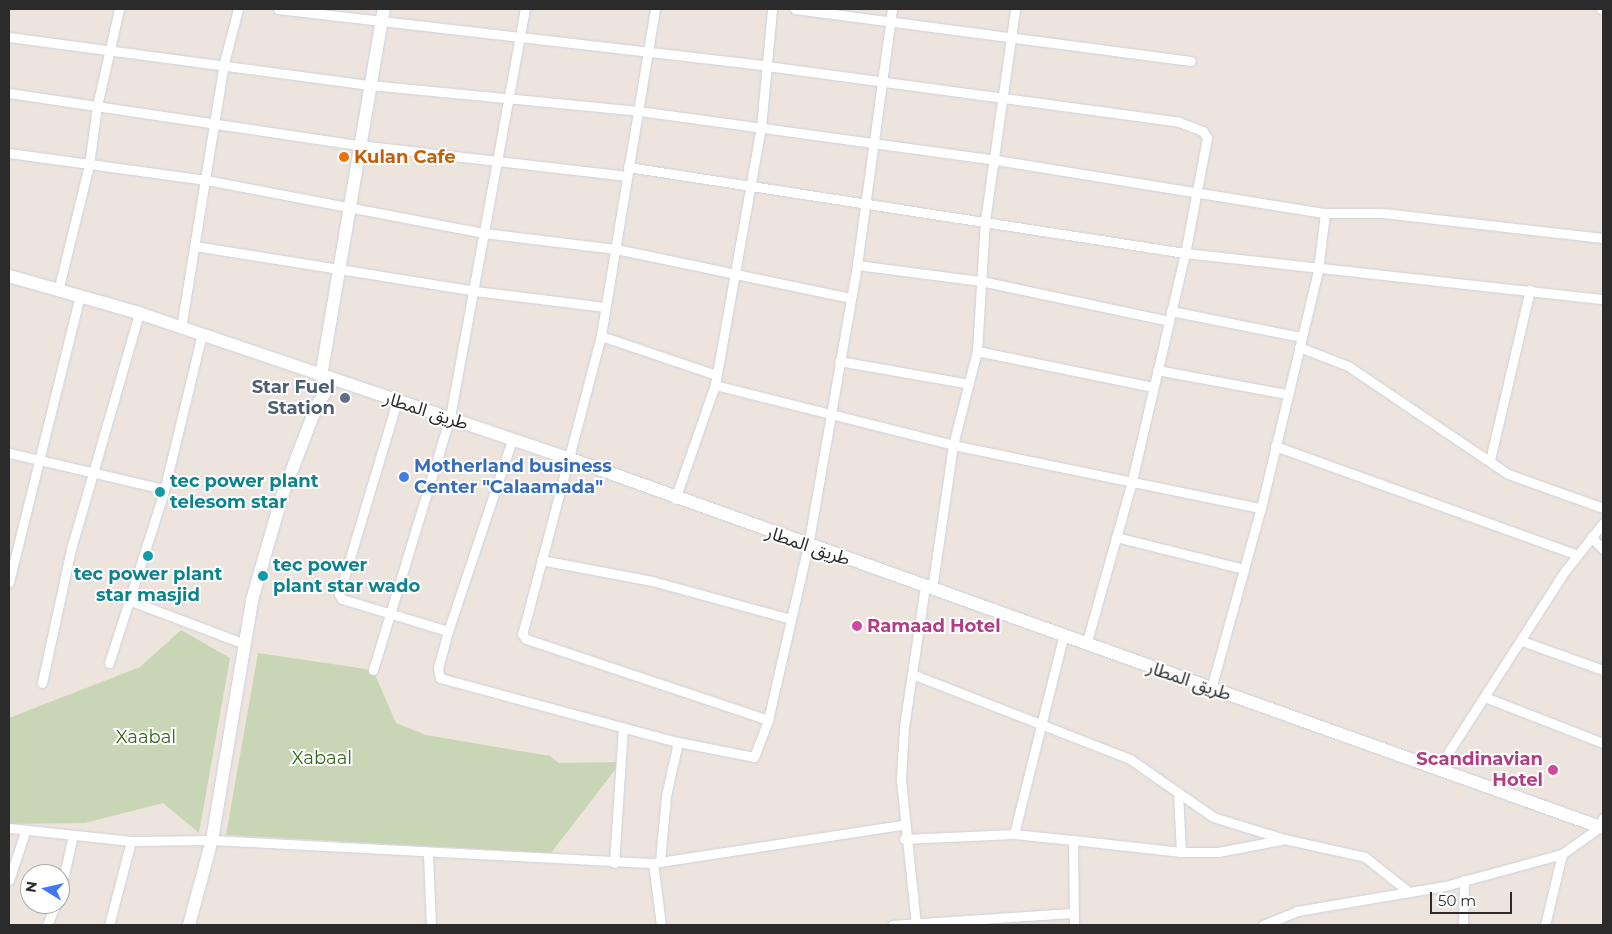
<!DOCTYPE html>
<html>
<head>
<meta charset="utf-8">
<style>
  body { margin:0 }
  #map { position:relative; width:1612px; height:934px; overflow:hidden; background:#ede4dd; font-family:Montserrat,"Noto Sans Arabic",sans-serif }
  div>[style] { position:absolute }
  .cemetery>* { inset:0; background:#c9d6b5 }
  .roads { filter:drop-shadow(0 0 1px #ccd1dc) drop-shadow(0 0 1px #ccd1dc) }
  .street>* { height:9px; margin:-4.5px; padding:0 4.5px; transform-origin:4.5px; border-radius:4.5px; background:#fff }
  .secondary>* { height:12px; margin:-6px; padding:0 6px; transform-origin:6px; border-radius:6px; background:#fff }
  .dots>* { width:14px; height:14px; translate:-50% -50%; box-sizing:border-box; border:2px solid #fff; border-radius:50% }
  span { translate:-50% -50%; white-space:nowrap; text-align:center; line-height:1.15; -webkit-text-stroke:4px #fff; paint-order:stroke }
  .food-label { font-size:18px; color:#c56008; font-weight:700 }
  .left { translate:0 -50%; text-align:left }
  .service-label { font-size:18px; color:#4e5e75; font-weight:700 }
  .right { translate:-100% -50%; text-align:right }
  .street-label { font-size:18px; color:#2b2b2b }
  .shop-label { font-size:18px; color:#366cbe; font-weight:700 }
  .culture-label { font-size:18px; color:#0d838f; font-weight:700 }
  .hotel-label { font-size:18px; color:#b23c85; font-weight:700 }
  .park-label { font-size:18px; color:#34681b }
  .frame { position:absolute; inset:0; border:10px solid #2b2b2b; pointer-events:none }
  .north { position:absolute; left:20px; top:864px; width:50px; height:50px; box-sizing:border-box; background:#fff; border:1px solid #aaa; border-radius:50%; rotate:279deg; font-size:14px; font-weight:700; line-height:20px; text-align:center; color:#2b2b2b }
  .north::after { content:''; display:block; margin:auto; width:18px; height:22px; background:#4077f7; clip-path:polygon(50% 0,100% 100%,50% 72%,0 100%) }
  .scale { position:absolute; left:1430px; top:892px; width:82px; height:22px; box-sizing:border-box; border:2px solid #2b2b2b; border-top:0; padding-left:6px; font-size:15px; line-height:18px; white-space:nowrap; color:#2b2b2b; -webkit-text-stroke:4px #fff; paint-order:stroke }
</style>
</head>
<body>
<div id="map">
  <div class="cemetery">
    <div style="clip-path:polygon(181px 630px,230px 658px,199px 833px,163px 803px,85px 823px,9px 824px,9px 718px,140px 667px)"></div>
    <div style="clip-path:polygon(258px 653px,373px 670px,396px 723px,426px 735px,550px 756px,559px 763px,621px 762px,551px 853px,226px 835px)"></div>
  </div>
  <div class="roads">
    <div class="street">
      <div style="left:278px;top:9px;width:492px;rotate:6.6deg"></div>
      <div style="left:767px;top:66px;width:416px;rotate:7.7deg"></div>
      <div style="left:1179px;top:122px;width:26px;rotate:21deg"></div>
      <div style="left:1203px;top:131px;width:8px;rotate:60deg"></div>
      <div style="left:1207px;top:138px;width:117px;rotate:100.8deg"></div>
      <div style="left:1185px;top:253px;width:234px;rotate:103.1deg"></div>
      <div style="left:1132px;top:481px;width:170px;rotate:105.7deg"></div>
      <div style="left:655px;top:9px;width:331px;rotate:99.4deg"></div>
      <div style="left:601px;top:336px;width:308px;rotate:104.8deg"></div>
      <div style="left:522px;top:634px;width:6px;rotate:51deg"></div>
      <div style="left:526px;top:639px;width:255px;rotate:18.5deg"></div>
      <div style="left:795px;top:9px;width:399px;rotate:7.5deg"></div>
      <div style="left:1601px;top:9px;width:2px;rotate:27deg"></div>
      <div style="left:9px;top:37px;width:364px;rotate:7.6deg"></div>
      <div style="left:370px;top:85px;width:270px;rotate:5.5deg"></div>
      <div style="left:639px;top:111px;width:360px;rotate:7.8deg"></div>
      <div style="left:996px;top:160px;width:333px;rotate:9.2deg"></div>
      <div style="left:1325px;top:213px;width:58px"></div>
      <div style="left:1383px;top:213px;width:221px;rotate:6.5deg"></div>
      <div style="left:9px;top:93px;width:354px;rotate:8.5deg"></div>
      <div style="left:359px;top:145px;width:270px;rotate:6.6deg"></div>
      <div style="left:9px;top:153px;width:199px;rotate:7.8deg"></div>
      <div style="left:206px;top:180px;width:283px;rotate:10.8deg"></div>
      <div style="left:484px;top:233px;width:133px;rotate:6.9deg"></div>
      <div style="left:616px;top:249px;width:239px;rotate:11.8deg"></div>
      <div style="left:628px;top:167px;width:564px;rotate:8.78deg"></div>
      <div style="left:1185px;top:253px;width:421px;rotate:6.3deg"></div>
      <div style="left:195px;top:246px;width:284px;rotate:9.1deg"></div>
      <div style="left:475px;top:291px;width:131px;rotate:7deg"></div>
      <div style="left:857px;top:265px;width:125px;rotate:7.4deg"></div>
      <div style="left:981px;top:281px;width:192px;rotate:12deg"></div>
      <div style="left:59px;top:287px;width:126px;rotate:-76.2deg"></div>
      <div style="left:89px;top:165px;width:60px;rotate:-82.3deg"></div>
      <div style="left:97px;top:106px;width:99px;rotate:-77.2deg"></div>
      <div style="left:1171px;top:311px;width:133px;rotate:11.3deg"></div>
      <div style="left:181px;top:328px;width:268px;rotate:-80.8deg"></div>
      <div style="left:224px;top:63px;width:56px;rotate:-75.5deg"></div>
      <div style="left:601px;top:336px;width:121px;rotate:18.7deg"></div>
      <div style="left:1299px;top:347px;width:53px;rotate:21.2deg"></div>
      <div style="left:1348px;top:366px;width:193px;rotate:34deg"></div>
      <div style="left:1508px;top:474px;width:101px;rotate:19.7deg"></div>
      <div style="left:977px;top:351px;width:180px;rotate:11.6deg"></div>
      <div style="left:839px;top:361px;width:132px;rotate:10deg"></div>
      <div style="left:1157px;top:370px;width:132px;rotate:10.5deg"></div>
      <div style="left:715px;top:385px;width:245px;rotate:14.1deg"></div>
      <div style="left:953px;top:445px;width:314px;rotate:11.6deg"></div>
      <div style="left:397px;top:401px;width:202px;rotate:106.7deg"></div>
      <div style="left:339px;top:594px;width:6px;rotate:59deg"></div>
      <div style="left:342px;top:599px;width:111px;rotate:16.8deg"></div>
      <div style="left:512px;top:440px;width:201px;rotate:108.5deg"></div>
      <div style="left:448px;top:631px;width:38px;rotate:105deg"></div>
      <div style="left:438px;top:668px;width:10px;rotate:79deg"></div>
      <div style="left:440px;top:678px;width:246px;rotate:15.1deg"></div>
      <div style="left:678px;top:742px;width:77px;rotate:11.2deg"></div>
      <div style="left:754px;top:757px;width:40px;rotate:-69deg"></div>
      <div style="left:768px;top:720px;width:179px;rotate:-77.1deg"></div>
      <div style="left:808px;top:546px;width:285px;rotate:-80.1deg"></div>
      <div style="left:857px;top:265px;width:258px;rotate:-82.2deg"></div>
      <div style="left:1275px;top:446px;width:321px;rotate:19.8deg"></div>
      <div style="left:9px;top:453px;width:159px;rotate:13.1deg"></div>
      <div style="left:1490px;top:460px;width:175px;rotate:-76.8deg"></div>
      <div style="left:675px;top:499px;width:121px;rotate:-70.7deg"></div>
      <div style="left:715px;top:385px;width:261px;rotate:-79.9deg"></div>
      <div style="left:761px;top:128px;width:120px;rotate:-84.7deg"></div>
      <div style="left:1116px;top:537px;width:132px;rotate:14deg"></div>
      <div style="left:1591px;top:537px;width:17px;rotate:45deg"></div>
      <div style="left:541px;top:560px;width:113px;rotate:10.7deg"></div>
      <div style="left:652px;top:581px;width:144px;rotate:15.3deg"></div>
      <div style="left:9px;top:582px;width:296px;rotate:-76.1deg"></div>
      <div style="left:932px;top:589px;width:146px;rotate:-81.7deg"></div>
      <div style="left:953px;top:445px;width:97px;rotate:-75.7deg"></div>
      <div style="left:977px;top:351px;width:130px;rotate:-86.5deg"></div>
      <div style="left:985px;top:221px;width:214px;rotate:-81.9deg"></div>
      <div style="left:131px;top:601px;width:119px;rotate:20.7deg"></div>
      <div style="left:1522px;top:641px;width:86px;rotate:19.7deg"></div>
      <div style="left:109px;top:663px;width:176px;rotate:-72.2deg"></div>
      <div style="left:163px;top:495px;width:166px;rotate:-76.4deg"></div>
      <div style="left:373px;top:670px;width:264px;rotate:-73.1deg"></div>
      <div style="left:450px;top:417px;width:415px;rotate:-79.6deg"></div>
      <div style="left:912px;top:674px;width:234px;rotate:21.3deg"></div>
      <div style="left:1130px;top:759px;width:101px;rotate:34.9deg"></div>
      <div style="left:1213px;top:817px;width:74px;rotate:17.2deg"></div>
      <div style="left:1284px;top:839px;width:83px;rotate:12.5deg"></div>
      <div style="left:1365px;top:857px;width:56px;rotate:38.5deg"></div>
      <div style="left:42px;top:683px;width:137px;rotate:-77.8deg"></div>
      <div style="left:71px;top:549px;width:246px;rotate:-73.9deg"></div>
      <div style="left:1211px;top:689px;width:188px;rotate:-74.6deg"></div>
      <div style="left:1261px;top:508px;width:245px;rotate:-76.5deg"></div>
      <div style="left:1318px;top:270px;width:57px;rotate:-83deg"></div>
      <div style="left:1487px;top:698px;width:124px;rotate:21.2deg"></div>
      <div style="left:1439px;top:767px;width:233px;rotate:-57.3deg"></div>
      <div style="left:1565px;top:571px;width:61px;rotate:-51.6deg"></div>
      <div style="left:1178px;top:793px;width:59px;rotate:87.1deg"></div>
      <div style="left:9px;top:828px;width:123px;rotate:6.1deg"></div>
      <div style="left:131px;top:841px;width:81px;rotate:-0.7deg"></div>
      <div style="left:212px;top:840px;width:442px;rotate:3deg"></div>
      <div style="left:653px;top:863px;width:252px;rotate:-8.7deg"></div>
      <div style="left:1014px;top:834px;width:202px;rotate:-76deg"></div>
      <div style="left:904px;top:839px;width:110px;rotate:-2.6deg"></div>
      <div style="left:1014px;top:834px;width:59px;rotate:5.8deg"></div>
      <div style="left:1073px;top:840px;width:85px;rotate:89.3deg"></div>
      <div style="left:1073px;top:840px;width:109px;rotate:6.3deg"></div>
      <div style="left:1181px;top:852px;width:37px"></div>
      <div style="left:1218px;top:852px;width:64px;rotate:-10.8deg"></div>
      <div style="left:428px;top:854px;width:71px;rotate:87.6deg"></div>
      <div style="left:660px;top:861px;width:65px;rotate:-84.7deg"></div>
      <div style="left:666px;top:796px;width:55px;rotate:-77.5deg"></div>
      <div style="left:614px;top:863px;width:136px;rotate:-86.2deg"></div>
      <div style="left:653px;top:863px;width:63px;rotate:82.6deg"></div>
      <div style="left:9px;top:880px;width:51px;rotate:-71.6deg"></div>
      <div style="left:60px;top:893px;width:59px;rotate:-77.4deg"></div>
      <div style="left:47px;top:925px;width:23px;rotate:-67deg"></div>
      <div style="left:109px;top:925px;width:87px;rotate:-75.3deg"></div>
      <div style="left:892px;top:925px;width:180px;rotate:-3.8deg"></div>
      <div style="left:916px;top:925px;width:147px;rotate:-95.9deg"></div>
      <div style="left:901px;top:779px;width:52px;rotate:-86.7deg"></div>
      <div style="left:904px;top:727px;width:142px;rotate:-81.5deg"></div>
      <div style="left:1263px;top:925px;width:37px;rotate:-22deg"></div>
      <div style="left:1297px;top:911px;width:150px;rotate:-9.6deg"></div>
      <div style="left:1445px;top:886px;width:121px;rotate:-15.3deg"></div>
      <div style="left:1562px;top:854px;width:47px;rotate:-35.4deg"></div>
      <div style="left:1600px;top:827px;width:9px;rotate:-72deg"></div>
      <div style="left:1463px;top:925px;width:45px;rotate:-88.7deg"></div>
      <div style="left:1545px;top:925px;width:73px;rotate:-76.5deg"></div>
    </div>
    <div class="secondary">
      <div style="left:9px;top:276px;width:135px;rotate:15.9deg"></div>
      <div style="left:139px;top:313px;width:453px;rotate:18.7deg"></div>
      <div style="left:568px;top:458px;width:1099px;rotate:19.67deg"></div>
      <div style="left:321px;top:376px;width:372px;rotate:-80.3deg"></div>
      <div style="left:189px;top:925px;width:88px;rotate:-74.9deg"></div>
      <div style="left:212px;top:840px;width:243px;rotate:-80.5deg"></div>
      <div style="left:252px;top:600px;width:108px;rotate:-73.9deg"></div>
      <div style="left:282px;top:496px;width:97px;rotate:-69deg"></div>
      <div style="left:317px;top:405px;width:30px;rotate:-57deg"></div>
    </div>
  </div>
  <div class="dots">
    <div style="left:344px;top:157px;background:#e8710a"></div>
    <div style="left:345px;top:398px;background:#5c6f8a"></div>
    <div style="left:404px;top:477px;background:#3f7fe0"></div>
    <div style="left:160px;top:492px;background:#0f9aa8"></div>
    <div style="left:148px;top:556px;background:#0f9aa8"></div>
    <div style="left:263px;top:576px;background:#0f9aa8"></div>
    <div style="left:857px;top:626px;background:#d1479c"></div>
    <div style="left:1553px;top:770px;background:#d1479c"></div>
  </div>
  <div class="food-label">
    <span class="left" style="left:354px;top:157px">Kulan Cafe</span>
  </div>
  <div class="service-label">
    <span class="right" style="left:335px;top:398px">Star Fuel<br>Station</span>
  </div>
  <div class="street-label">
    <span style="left:426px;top:411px;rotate:18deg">طريق المطار</span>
    <span style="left:808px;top:546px;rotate:19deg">طريق المطار</span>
    <span style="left:1189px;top:681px;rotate:19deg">طريق المطار</span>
  </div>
  <div class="shop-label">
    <span class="left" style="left:414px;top:477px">Motherland business<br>Center "Calaamada"</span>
  </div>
  <div class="culture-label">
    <span class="left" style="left:170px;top:492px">tec power plant<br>telesom star</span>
    <span class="left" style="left:273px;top:576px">tec power<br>plant star wado</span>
    <span style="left:148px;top:585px">tec power plant<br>star masjid</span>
  </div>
  <div class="hotel-label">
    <span class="left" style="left:867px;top:626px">Ramaad Hotel</span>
    <span class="right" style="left:1543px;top:770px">Scandinavian<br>Hotel</span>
  </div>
  <div class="park-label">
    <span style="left:146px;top:737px">Xaabal</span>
    <span style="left:322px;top:758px">Xabaal</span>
  </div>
  <div class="frame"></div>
  <div class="north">N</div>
  <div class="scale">50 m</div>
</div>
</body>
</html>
